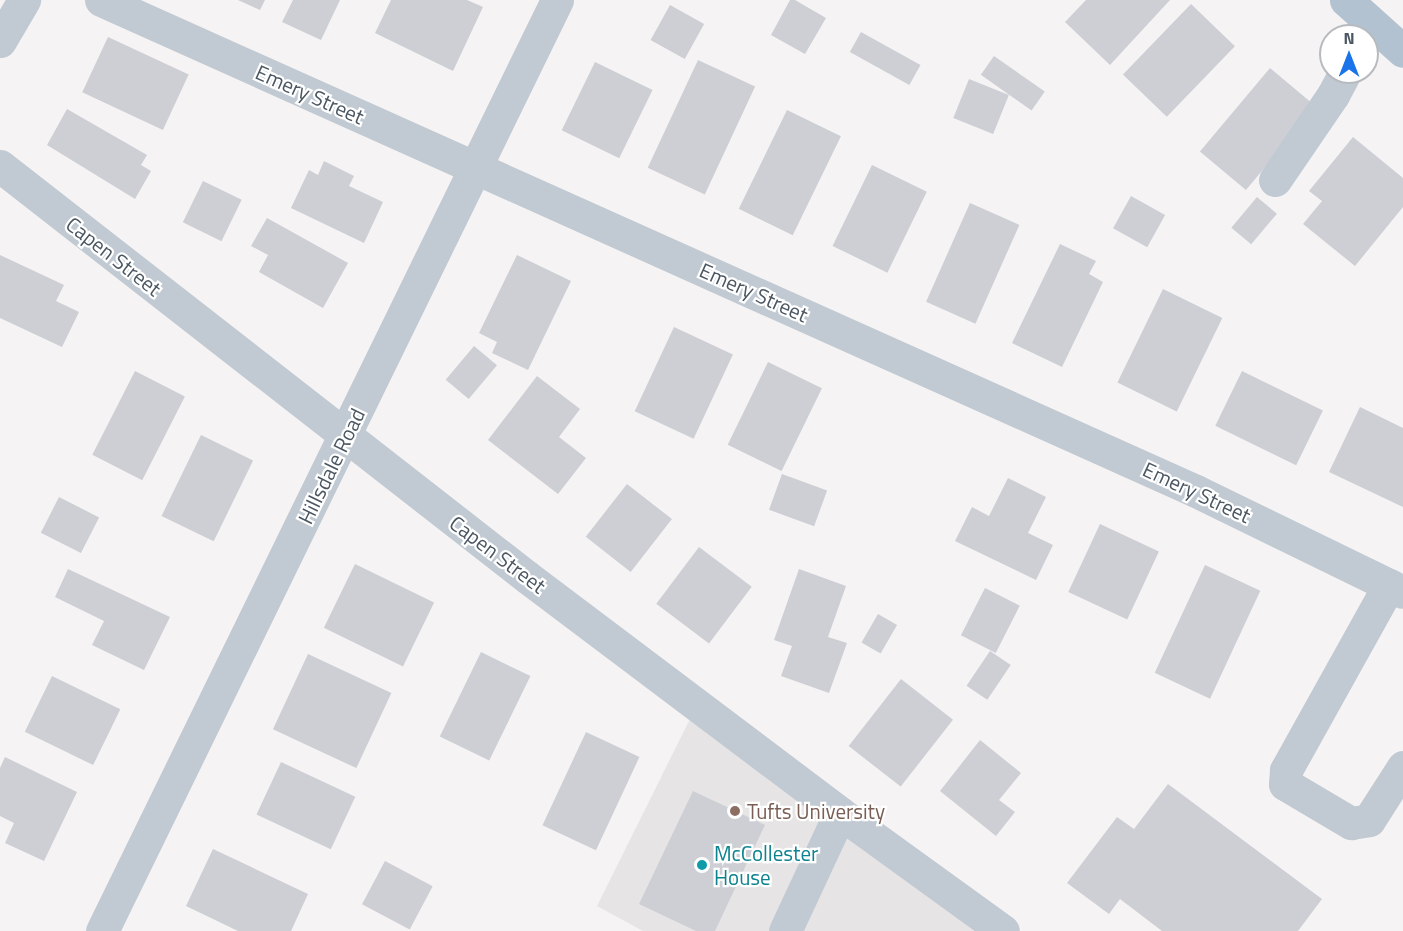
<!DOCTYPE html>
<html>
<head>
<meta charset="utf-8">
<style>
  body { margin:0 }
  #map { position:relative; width:1403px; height:931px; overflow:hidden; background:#f5f3f3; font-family:"Titillium Web",sans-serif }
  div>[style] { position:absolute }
  .education>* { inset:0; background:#e6e4e5 }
  .building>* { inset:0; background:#cdcfd5; transform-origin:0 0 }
  .minor>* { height:33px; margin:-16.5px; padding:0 16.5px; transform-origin:16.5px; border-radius:16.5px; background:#c1cad2 }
  .major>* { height:33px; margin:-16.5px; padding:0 16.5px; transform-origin:16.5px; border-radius:16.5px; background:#b3c2d1 }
  .dots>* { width:16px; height:16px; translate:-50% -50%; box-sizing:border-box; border:3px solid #fff; border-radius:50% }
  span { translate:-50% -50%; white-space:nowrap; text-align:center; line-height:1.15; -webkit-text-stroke:4.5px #fff; paint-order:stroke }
  .street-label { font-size:21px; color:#4a5661 }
  .education-label { font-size:21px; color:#785e54 }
  .left { translate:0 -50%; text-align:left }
  .culture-label { font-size:21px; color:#0d838f }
  .north { position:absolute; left:1319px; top:24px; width:60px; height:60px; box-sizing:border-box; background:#fff; border:2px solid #b7bbc0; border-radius:50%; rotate:0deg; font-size:16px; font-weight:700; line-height:24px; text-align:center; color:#4a5661 }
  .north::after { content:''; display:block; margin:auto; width:21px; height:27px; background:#1a73e8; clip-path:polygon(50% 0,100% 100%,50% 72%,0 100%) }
</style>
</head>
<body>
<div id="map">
  <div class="education">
    <div style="clip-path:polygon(691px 717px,995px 931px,643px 931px,597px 906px)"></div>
  </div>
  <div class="building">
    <div style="clip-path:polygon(238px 0,265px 0,260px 10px)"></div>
    <div style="clip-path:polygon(293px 0,340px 0,321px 40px,282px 22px)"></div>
    <div style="clip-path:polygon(391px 0,467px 0,483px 7px,453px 71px,375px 33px)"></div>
    <div style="clip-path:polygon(790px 0,795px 0,826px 18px,805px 54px,771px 35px)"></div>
    <div style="clip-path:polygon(1086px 0,1170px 0,1110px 65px,1065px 22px)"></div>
    <div style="left:1191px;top:4px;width:61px;height:98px;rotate:44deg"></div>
    <div style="left:670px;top:5px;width:39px;height:40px;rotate:29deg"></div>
    <div style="left:861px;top:32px;width:68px;height:23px;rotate:29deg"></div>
    <div style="left:108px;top:37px;width:89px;height:61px;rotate:25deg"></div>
    <div style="left:994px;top:56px;width:62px;height:23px;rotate:35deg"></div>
    <div style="left:698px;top:60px;width:63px;height:119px;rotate:25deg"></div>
    <div style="left:595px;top:62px;width:64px;height:76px;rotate:26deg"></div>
    <div style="left:1270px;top:68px;width:60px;height:109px;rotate:40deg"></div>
    <div style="left:969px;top:79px;width:43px;height:42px;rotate:22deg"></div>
    <div style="clip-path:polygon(67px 109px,147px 155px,141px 165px,151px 171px,135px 199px,47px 145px)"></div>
    <div style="left:787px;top:110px;width:60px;height:110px;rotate:26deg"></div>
    <div style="clip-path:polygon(1353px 137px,1403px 178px,1403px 207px,1355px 266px,1303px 224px,1322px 201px,1309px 191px)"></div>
    <div style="clip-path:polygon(324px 161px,354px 176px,349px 186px,383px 202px,364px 243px,291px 208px,309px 170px,318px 175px)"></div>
    <div style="left:872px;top:165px;width:61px;height:90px;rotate:26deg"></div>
    <div style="left:203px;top:181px;width:43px;height:46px;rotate:26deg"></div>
    <div style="left:1131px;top:196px;width:39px;height:37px;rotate:29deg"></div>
    <div style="left:1257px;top:197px;width:26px;height:40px;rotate:40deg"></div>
    <div style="left:970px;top:203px;width:54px;height:108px;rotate:24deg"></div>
    <div style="clip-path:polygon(267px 218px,348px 263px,323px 308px,259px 272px,268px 255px,251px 246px)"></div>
    <div style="clip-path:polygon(1060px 244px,1096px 261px,1089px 274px,1103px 282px,1062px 367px,1012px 343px)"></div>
    <div style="clip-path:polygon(0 255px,64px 285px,56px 301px,79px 312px,62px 347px,0 318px)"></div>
    <div style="clip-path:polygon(517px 255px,571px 281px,528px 370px,492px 353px,497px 342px,479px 333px)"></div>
    <div style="left:1163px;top:289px;width:66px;height:104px;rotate:26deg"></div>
    <div style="left:674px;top:327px;width:65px;height:93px;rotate:25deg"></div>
    <div style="left:474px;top:346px;width:30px;height:44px;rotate:40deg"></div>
    <div style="left:768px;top:362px;width:60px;height:92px;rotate:26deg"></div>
    <div style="left:135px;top:371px;width:56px;height:94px;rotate:27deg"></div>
    <div style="left:1242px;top:371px;width:90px;height:61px;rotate:26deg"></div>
    <div style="clip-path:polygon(537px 376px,580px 409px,559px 437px,586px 458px,558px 494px,488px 440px)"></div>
    <div style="clip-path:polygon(1360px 407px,1403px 428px,1403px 507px,1329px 472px)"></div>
    <div style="left:201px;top:435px;width:58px;height:90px;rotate:26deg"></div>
    <div style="left:782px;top:474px;width:48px;height:38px;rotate:20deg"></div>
    <div style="clip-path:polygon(1008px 478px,1046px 497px,1028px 533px,1053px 545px,1036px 580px,955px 541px,972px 507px,989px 516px)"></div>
    <div style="left:627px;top:484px;width:57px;height:67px;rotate:38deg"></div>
    <div style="left:59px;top:497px;width:45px;height:40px;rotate:27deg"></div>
    <div style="left:1100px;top:524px;width:65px;height:75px;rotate:25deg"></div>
    <div style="left:699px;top:547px;width:66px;height:71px;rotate:37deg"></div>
    <div style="left:355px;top:564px;width:88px;height:71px;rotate:26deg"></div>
    <div style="left:1205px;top:565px;width:61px;height:119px;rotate:25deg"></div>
    <div style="clip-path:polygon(68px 569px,170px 617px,144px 670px,92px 645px,104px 621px,55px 597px)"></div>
    <div style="clip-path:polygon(799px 569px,846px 586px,828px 637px,847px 643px,829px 693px,781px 676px,792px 646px,774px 640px)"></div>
    <div style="left:985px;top:588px;width:39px;height:53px;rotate:27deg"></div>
    <div style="left:878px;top:614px;width:22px;height:33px;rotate:30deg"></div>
    <div style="left:990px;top:651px;width:25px;height:42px;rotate:34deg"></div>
    <div style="left:481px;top:652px;width:55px;height:94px;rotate:26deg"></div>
    <div style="left:308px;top:654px;width:92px;height:83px;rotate:25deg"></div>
    <div style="left:52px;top:676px;width:76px;height:62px;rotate:26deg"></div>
    <div style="left:901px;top:679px;width:66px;height:85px;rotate:38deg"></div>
    <div style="left:586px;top:732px;width:59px;height:103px;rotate:25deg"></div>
    <div style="clip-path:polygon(980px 740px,1021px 773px,999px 800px,1015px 812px,996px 836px,940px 791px)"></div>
    <div style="clip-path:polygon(5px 757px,77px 792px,44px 861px,5px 843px,14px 823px,0 816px,0 768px)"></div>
    <div style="left:281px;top:762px;width:82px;height:58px;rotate:25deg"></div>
    <div style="clip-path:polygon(1168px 784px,1322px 899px,1298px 931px,1162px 931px,1120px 899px,1109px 914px,1067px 883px,1117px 817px,1134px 829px)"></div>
    <div style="clip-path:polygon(693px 791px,765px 825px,715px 931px,696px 931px,639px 904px)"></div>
    <div style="clip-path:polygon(213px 849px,308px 894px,291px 931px,238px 931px,186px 906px)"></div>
    <div style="left:385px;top:861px;width:54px;height:49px;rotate:28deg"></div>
  </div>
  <div class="minor">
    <div style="left:101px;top:0;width:1200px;rotate:24.15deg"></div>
    <div style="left:1196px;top:491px;width:230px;rotate:26deg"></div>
    <div style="left:0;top:41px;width:48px;rotate:-59.7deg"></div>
    <div style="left:0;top:166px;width:668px;rotate:37.95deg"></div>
    <div style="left:527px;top:577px;width:392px;rotate:37deg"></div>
    <div style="left:840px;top:813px;width:201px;rotate:35.9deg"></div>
    <div style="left:1275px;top:180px;width:103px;rotate:-55.7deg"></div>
    <div style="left:1333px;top:95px;width:26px;rotate:-62deg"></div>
    <div style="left:1389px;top:585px;width:212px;rotate:119.1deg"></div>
    <div style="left:1286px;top:770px;width:14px;rotate:94deg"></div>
    <div style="left:1285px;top:784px;width:77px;rotate:30.6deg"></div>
    <div style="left:1351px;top:823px;width:18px;rotate:-9deg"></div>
    <div style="left:1369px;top:820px;width:63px;rotate:-57.3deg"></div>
    <div style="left:102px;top:931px;width:1036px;rotate:-63.95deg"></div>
    <div style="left:785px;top:931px;width:130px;rotate:-65deg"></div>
  </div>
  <div class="major">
    <div style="left:1346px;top:0;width:76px;rotate:41.8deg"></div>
  </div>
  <div class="dots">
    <div style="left:735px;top:811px;background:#8d6e63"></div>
    <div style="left:702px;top:865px;background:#0f9aa8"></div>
  </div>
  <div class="street-label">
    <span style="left:310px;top:94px;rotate:24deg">Emery Street</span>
    <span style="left:114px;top:256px;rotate:38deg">Capen Street</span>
    <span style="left:754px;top:292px;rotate:24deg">Emery Street</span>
    <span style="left:331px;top:466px;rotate:-64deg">Hillsdale Road</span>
    <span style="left:1197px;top:492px;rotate:25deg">Emery Street</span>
    <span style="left:498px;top:554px;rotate:37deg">Capen Street</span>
  </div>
  <div class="education-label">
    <span class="left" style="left:747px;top:811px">Tufts University</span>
  </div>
  <div class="culture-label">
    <span class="left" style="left:714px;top:865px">McCollester<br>House</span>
  </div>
  <div class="north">N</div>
</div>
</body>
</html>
